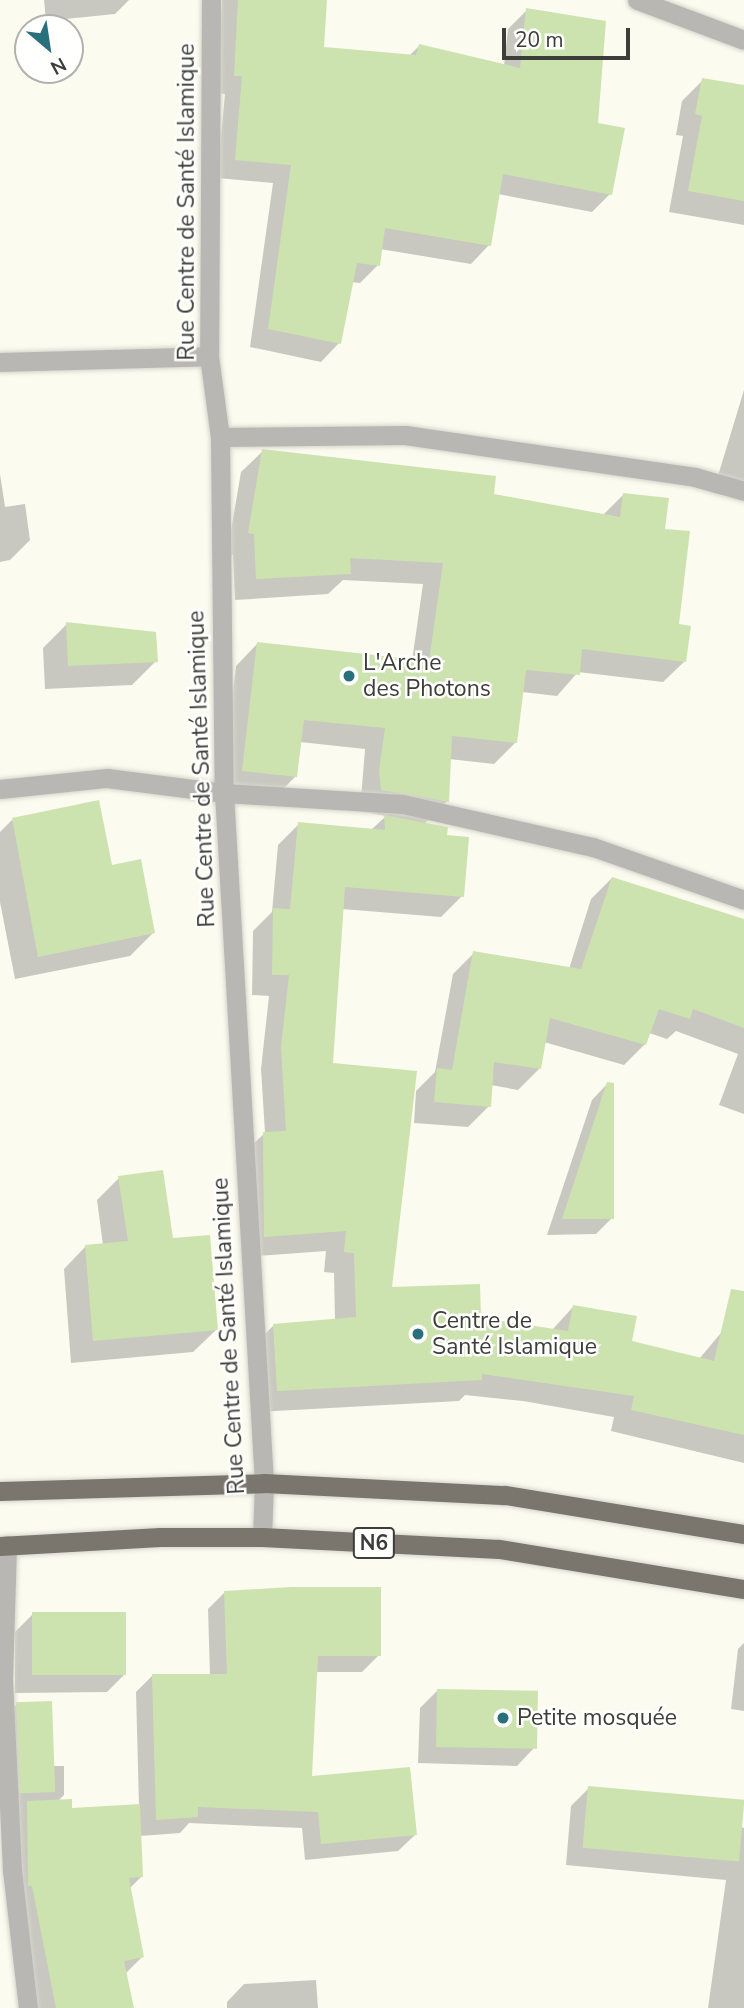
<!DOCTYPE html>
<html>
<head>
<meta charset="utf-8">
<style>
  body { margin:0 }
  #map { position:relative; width:744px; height:2008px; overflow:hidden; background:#fbfbf0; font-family:"Nunito Sans",sans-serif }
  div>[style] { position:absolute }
  .shadow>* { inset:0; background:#0003 }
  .building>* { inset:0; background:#cde3af; transform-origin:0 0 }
  .roads { filter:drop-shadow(0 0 2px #d5d5cb) drop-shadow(0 0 2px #d5d5cb) }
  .minor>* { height:19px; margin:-9.5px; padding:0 9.5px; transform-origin:9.5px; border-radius:9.5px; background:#b9b7b3 }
  .trunk>* { height:19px; margin:-9.5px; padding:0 9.5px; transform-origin:9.5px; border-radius:9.5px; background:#7a766e }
  .dots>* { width:19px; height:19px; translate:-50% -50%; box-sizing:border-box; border:4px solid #fffffe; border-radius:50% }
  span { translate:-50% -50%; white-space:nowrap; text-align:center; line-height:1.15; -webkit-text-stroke:5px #fffffe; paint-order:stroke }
  .shield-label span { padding:2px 5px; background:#fffffe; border:2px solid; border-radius:5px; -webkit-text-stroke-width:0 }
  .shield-label { font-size:21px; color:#3d3d39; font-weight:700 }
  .street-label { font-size:23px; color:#3d3d39 }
  .poi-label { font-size:23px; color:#3d3d39 }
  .left { translate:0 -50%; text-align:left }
  .north { position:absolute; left:14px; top:14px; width:70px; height:70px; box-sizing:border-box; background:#fffffe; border:2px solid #b1b1af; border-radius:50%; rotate:151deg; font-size:19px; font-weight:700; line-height:28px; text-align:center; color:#3d3d39 }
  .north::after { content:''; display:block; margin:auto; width:24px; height:32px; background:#28707b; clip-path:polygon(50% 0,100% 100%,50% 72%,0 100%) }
  .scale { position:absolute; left:502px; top:28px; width:128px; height:32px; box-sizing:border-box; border:4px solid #3d3d39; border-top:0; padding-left:9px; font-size:21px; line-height:24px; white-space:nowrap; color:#3d3d39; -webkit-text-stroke:5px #fffffe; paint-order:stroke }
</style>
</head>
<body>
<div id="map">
  <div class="shadow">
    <div style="clip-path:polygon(44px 0,129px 0,115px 14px,46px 21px)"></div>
    <div style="clip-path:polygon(222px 0,325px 0,322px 48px,409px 56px,419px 46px,504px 66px,508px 29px,527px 10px,596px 124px,610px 194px,592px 212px,498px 194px,489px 245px,471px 264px,380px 249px,378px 265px,360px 283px,351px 282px,339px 343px,321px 362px,250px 347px,273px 183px,217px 178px,225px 94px,216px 93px)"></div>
    <div style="clip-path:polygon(703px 80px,744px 87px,744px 225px,669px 212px,683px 136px,676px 135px,682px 101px)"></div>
    <div style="clip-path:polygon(744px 390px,744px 486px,717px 479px)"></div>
    <div style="clip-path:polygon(263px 451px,603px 515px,623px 495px,663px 530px,685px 661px,663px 682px,578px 672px,557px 696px,522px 692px,516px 742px,494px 764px,449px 759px,447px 801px,425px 823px,445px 837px,462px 896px,441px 917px,342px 909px,331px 1065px,390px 1288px,479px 1319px,552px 1330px,573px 1307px,630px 1343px,699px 1359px,721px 1333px,744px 1339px,744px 1463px,611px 1431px,614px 1417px,523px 1401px,465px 1395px,459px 1401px,257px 1412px,252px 1347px,273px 1326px,335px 1321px,334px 1273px,324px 1272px,326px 1251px,244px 1257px,242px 1154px,265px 1133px,261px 1069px,269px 996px,252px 995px,253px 931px,272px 912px,278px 845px,299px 824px,371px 830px,386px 816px,360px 811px,365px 749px,300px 742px,296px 776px,274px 798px,221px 792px,236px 666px,257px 644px,412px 661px,423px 584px,343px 580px,328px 594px,235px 600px,233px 555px,227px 554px,241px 472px)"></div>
    <div style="clip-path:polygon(0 474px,5px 507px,25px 504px,30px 540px,10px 560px,0 562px)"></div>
    <div style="clip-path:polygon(67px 624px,156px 661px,132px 685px,45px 689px,43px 648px)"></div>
    <div style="clip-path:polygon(12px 820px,110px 867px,153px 933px,130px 956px,15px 979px,0 902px,0 832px)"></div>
    <div style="clip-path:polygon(612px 878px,744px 922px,744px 1114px,719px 1105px,738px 1054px,676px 1031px,667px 1039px,649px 1033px,645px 1044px,624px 1065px,544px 1042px,539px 1069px,518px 1090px,491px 1085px,489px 1106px,468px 1127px,414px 1123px,416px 1091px,435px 1072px,453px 974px,474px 953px,569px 969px,591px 899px)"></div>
    <div style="clip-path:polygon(608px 1083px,612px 1218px,596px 1234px,547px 1235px,592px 1100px)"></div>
    <div style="clip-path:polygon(119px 1178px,172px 1240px,216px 1330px,193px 1352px,71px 1363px,64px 1269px,86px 1246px,103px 1245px,97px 1200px)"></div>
    <div style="clip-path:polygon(224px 1593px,379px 1655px,362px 1672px,316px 1672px,310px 1778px,415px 1835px,398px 1851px,305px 1860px,302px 1828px,189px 1823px,180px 1833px,140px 1836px,141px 1877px,129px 1889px,142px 1957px,125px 1974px,132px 2008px,36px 2008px,0 1721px,17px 1704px,52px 1766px,64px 1766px,64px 1795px,58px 1801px,70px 1809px,139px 1806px,136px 1692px,152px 1676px,210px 1676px,208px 1609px)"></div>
    <div style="clip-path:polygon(32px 1615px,124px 1675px,107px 1692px,15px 1693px,15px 1632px)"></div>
    <div style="clip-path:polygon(744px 1643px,744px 1711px,731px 1709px,738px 1649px)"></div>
    <div style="clip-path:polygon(437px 1691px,534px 1748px,517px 1766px,418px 1763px,420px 1708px)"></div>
    <div style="clip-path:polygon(589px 1788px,744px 1828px,744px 2008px,708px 2008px,726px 1880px,566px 1865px,571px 1806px)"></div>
    <div style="clip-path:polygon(316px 1980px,318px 2008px,227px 2008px,227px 2002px,244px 1984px)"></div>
  </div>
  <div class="building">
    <div style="clip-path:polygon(238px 0,327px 0,324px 47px,416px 55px,419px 44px,520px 68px,526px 8px,606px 21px,598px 123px,625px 128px,612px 195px,503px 174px,491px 246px,385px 228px,380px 266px,357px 263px,341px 344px,268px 329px,291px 165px,235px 160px,242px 76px,234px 76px)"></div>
    <div style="clip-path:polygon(702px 78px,744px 85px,744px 201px,688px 191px,702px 116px,695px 114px)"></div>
    <div style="clip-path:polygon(262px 449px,496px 476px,494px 494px,620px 517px,623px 493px,669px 498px,665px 529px,690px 531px,679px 624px,691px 626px,686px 662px,582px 649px,580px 675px,526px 670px,517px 743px,452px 736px,449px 802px,381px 790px,379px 771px,385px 728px,304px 720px,297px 777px,242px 771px,257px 642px,429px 661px,443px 563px,350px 558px,351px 574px,256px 579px,254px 534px,248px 533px)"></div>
    <div style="clip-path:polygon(66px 622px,156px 632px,158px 662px,68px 666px)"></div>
    <div style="clip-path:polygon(99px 800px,112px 865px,141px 859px,155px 933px,38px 957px,12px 818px)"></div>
    <div style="clip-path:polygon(384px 815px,448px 827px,447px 835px,469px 837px,464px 897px,345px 887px,333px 1063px,417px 1071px,392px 1287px,480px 1284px,481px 1318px,568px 1331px,573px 1305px,637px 1316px,632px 1341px,714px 1361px,731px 1289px,744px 1291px,744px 1435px,631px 1410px,634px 1396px,482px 1374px,482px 1380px,277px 1391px,273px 1324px,356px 1317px,354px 1253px,344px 1252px,346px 1231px,264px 1237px,263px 1132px,286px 1131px,281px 1047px,289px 975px,272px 975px,273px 908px,290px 909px,298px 822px,385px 830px)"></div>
    <div style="clip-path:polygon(612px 877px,744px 919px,744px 1028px,693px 1009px,690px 1019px,659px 1009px,646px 1045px,550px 1018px,541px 1069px,494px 1062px,491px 1107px,434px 1102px,437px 1068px,452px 1070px,473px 951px,581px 969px)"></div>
    <div style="clip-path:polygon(607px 1082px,614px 1083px,614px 1219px,562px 1219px)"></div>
    <div style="clip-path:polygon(163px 1170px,173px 1238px,210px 1235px,218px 1330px,93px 1341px,85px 1245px,128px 1241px,118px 1176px)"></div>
    <div style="clip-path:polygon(291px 1587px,381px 1587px,381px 1656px,318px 1656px,312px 1776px,410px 1767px,417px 1835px,321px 1844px,318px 1812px,198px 1807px,198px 1817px,156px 1820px,152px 1674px,227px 1674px,224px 1591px)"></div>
    <div style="left:126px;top:1612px;width:63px;height:94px;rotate:90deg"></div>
    <div style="left:437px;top:1689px;width:101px;height:58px;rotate:1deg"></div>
    <div style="left:52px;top:1701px;width:91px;height:36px;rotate:88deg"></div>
    <div style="left:588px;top:1786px;width:157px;height:62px;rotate:5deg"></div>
    <div style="clip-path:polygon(72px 1799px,72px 1808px,140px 1804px,143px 1877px,129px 1878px,144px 1957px,124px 1961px,134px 2008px,56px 2008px,32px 1886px,28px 1886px,27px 1801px)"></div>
  </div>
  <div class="roads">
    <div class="minor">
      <div style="left:211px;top:0;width:356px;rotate:90.3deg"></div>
      <div style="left:209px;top:356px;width:82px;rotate:82.3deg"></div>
      <div style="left:220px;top:437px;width:356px;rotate:89.4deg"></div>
      <div style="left:224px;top:793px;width:691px;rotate:86.68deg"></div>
      <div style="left:264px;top:1483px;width:54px;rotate:92.1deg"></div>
      <div style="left:637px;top:0;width:114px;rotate:20.5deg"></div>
      <div style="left:0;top:362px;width:209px;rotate:-1.6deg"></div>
      <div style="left:220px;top:437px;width:185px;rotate:-0.6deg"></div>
      <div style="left:405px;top:435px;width:293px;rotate:8.2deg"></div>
      <div style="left:695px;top:477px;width:51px;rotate:15.9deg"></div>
      <div style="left:0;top:789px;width:108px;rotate:-5.9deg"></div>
      <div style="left:107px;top:778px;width:118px;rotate:7.3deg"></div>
      <div style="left:224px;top:793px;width:179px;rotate:3.5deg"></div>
      <div style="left:403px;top:804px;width:195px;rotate:12.8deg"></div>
      <div style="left:593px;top:847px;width:160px;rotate:19.3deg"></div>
      <div style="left:7px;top:1545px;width:134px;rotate:91.7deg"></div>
      <div style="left:3px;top:1679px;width:191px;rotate:87.3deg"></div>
      <div style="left:12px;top:1870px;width:139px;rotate:83.4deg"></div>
    </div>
    <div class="trunk">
      <div style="left:0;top:1491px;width:264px;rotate:-1.7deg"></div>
      <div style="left:264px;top:1483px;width:241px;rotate:2.9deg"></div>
      <div style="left:505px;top:1495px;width:242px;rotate:9.3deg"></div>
      <div style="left:0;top:1546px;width:160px;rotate:-3.2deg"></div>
      <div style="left:160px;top:1537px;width:102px"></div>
      <div style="left:262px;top:1537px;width:237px;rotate:2.9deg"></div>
      <div style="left:499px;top:1549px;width:248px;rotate:9.3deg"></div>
    </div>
  </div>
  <div class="dots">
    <div style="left:349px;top:676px;background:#28707b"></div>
    <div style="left:418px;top:1334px;background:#28707b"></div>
    <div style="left:503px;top:1718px;background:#28707b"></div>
  </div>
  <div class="shield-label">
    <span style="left:374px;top:1543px">N6</span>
  </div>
  <div class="street-label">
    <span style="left:187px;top:202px;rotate:-90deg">Rue Centre de Santé Islamique</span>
    <span style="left:202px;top:769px;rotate:-92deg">Rue Centre de Santé Islamique</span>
    <span style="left:229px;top:1336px;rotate:-93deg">Rue Centre de Santé Islamique</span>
  </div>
  <div class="poi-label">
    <span class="left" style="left:363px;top:676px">L'Arche<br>des Photons</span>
    <span class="left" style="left:432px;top:1334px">Centre de<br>Santé Islamique</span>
    <span class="left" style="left:517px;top:1718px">Petite mosquée</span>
  </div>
  <div class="north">N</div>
  <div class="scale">20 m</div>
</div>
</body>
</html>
